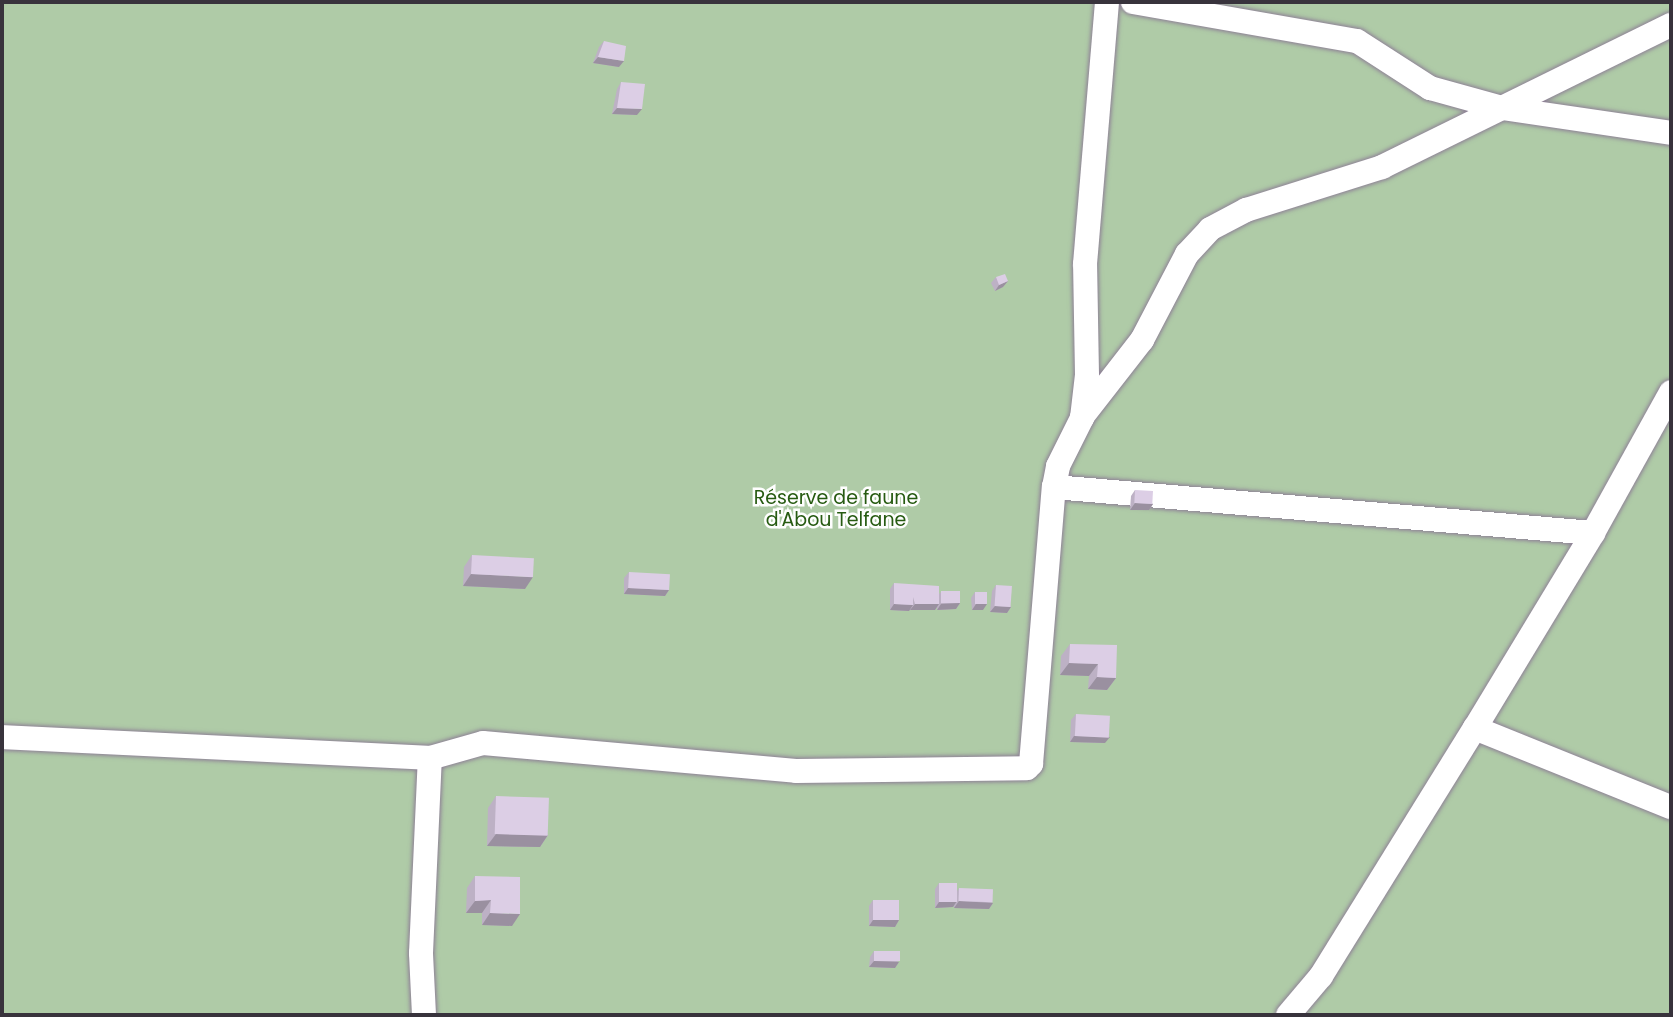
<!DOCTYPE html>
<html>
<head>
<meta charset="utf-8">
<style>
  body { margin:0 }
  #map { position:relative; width:1673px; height:1017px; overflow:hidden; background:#f7ecff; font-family:Poppins,sans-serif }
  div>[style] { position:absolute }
  .green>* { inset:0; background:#afcba7; transform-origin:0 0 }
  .roads { filter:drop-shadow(0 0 2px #8e8196) drop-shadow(0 0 2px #8e8196) }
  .street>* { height:24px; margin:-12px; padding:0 12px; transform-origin:12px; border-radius:12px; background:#fff }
  .wall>* { inset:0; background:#bdb1c5 }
  .shaded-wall>* { inset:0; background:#9a90a0 }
  .building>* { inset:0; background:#dccee5; transform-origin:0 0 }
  span { translate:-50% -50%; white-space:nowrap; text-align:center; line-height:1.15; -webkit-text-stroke:5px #fefefe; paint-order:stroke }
  .park-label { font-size:19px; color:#275b12 }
  .frame { position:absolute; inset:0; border:4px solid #38333c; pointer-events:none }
</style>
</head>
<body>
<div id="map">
  <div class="green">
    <div style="left:2px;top:2px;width:1669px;height:1013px"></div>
  </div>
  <div class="roads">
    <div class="street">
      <div style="left:1133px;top:2px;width:227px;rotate:9.9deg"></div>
      <div style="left:1357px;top:41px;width:87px;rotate:32.8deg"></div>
      <div style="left:1430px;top:88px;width:75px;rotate:15.5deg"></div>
      <div style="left:1502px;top:108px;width:171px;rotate:8.4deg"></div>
      <div style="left:1082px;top:417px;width:98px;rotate:-52.1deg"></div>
      <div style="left:1142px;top:340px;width:97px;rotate:-62.4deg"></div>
      <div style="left:1187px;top:254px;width:34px;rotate:-47deg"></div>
      <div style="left:1210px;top:229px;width:41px;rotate:-27.8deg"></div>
      <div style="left:1246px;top:210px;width:143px;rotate:-17.5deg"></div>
      <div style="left:1382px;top:167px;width:322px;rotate:-26.2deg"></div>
      <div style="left:1054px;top:487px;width:541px;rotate:4.88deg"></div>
      <div style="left:1475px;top:728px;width:211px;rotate:22deg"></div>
      <div style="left:2px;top:737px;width:429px;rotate:2.8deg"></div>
      <div style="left:424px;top:1015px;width:62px;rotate:-92.8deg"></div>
      <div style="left:421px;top:953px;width:195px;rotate:-87.4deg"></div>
      <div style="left:430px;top:758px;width:55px;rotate:-15.8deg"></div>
      <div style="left:483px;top:743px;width:314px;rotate:5.1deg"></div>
      <div style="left:796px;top:771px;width:231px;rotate:-0.7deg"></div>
      <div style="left:1027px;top:768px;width:6px;rotate:-45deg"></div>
      <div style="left:1031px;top:764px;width:278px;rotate:-85.3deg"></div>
      <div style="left:1054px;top:487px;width:21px;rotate:-79deg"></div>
      <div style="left:1058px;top:466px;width:54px;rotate:-63.4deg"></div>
      <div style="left:1082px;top:418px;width:43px;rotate:-83.4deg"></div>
      <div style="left:1087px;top:375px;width:111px;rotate:-91deg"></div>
      <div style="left:1085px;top:264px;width:263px;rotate:-85.2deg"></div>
      <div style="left:1288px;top:1015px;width:51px;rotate:-49.8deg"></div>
      <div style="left:1321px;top:976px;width:292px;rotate:-58.2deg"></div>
      <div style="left:1475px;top:728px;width:228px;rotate:-58.8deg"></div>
      <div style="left:1593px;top:533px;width:161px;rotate:-61deg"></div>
    </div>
  </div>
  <div class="wall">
    <div style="clip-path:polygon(604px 41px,619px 67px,593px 63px,599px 47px)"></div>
    <div style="clip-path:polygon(621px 82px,637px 115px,612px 114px,617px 89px)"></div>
    <div style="clip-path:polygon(996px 277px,1008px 281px,1003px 287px,995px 291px,991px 283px)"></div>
    <div style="clip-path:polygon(1135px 490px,1153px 504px,1149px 510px,1130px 510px,1131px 496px)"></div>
    <div style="clip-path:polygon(472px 555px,525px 589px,463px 586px,464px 567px)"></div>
    <div style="clip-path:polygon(629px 572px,669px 590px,665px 596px,624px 594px,624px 578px)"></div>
    <div style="clip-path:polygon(894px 583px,939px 594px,941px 592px,960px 603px,956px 609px,937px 610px,937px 607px,935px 610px,910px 610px,910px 609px,909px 611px,890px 610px,890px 589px)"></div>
    <div style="clip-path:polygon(996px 585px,1011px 607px,1007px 613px,990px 612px,992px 591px)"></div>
    <div style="clip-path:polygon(975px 592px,983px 610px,972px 610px,971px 598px)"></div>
    <div style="clip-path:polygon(1070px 644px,1116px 678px,1107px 690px,1088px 689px,1089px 676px,1060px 675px,1061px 656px)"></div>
    <div style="clip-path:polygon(1076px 714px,1105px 743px,1070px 742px,1071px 720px)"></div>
    <div style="clip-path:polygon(496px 796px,548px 835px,540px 847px,487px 846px,488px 808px)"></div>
    <div style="clip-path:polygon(475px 876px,512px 926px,482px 925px,482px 913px,466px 913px,467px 888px)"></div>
    <div style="clip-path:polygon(939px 883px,957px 891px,959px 888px,993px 903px,989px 909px,954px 908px,954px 905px,953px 907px,935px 908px,935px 889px)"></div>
    <div style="clip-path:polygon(873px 900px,899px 920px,895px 927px,869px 926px,869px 906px)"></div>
    <div style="clip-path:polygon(874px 951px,899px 962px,895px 968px,869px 967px,870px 957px)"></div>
  </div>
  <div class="shaded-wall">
    <div style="clip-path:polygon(598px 57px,624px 61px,619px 67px,593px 63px)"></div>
    <div style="clip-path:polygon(617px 108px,642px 109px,637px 115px,612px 114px)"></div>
    <div style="clip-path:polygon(1008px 281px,1003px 287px,995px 291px,999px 285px)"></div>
    <div style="clip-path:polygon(1135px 503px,1153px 504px,1149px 510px,1130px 510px)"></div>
    <div style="clip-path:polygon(471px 574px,533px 577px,525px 589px,463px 586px)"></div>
    <div style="clip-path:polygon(628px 588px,669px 590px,665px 596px,624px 594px)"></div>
    <div style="clip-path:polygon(960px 603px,956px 609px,937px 610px,941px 604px)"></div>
    <div style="clip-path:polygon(894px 604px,913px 605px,909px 611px,890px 610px)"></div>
    <div style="clip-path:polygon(915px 604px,939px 604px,935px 610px,910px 610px)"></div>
    <div style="clip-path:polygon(976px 604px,987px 604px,983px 610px,972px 610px)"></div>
    <div style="clip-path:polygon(995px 606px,1011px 607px,1007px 613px,990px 612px)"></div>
    <div style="clip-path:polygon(1069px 663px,1098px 664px,1089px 676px,1060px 675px)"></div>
    <div style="clip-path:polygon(1097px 677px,1116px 678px,1107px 690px,1088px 689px)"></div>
    <div style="clip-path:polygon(1074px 736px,1110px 737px,1105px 743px,1070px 742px)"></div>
    <div style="clip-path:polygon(496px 834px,548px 835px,540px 847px,487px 846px)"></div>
    <div style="clip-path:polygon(491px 900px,482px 913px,466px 913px,475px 901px)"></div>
    <div style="clip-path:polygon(957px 901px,953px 907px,935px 908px,939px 902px)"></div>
    <div style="clip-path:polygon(959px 901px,993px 903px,989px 909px,954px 908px)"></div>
    <div style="clip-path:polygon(490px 913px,520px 914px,512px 926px,482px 925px)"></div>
    <div style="clip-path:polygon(873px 920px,899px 920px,895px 927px,869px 926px)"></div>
    <div style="clip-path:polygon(874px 961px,899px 962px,895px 968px,869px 967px)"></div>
  </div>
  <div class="building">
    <div style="clip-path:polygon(604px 41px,626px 46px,624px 61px,598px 57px)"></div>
    <div style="clip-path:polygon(621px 82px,645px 84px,642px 109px,617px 108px)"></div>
    <div style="clip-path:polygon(1005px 274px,1008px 281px,999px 285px,996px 277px)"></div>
    <div style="left:1135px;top:490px;width:18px;height:13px;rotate:3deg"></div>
    <div style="left:472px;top:555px;width:62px;height:19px;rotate:3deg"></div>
    <div style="left:629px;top:572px;width:41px;height:16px;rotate:3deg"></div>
    <div style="clip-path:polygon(894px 583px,939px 586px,939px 604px,915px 604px,913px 597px,913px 605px,894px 604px)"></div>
    <div style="left:996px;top:585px;width:16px;height:21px;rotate:4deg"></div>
    <div style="left:960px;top:591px;width:12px;height:19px;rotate:90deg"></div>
    <div style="left:975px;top:592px;width:12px;height:12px"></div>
    <div style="clip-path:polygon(1070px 644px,1117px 645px,1116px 678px,1097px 677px,1098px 664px,1069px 663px)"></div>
    <div style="left:1076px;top:714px;width:34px;height:22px;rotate:3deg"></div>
    <div style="left:496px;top:796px;width:53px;height:38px;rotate:2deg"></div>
    <div style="clip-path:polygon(475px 876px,520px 877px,520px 914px,490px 913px,491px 900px,475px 901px)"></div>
    <div style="left:939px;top:883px;width:18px;height:19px"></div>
    <div style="left:959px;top:888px;width:34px;height:13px;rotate:2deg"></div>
    <div style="left:873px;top:900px;width:26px;height:20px"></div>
    <div style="left:874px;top:951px;width:26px;height:10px"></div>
  </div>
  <div class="park-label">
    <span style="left:836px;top:509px">Réserve de faune<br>d'Abou Telfane</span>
  </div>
  <div class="frame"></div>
</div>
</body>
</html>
